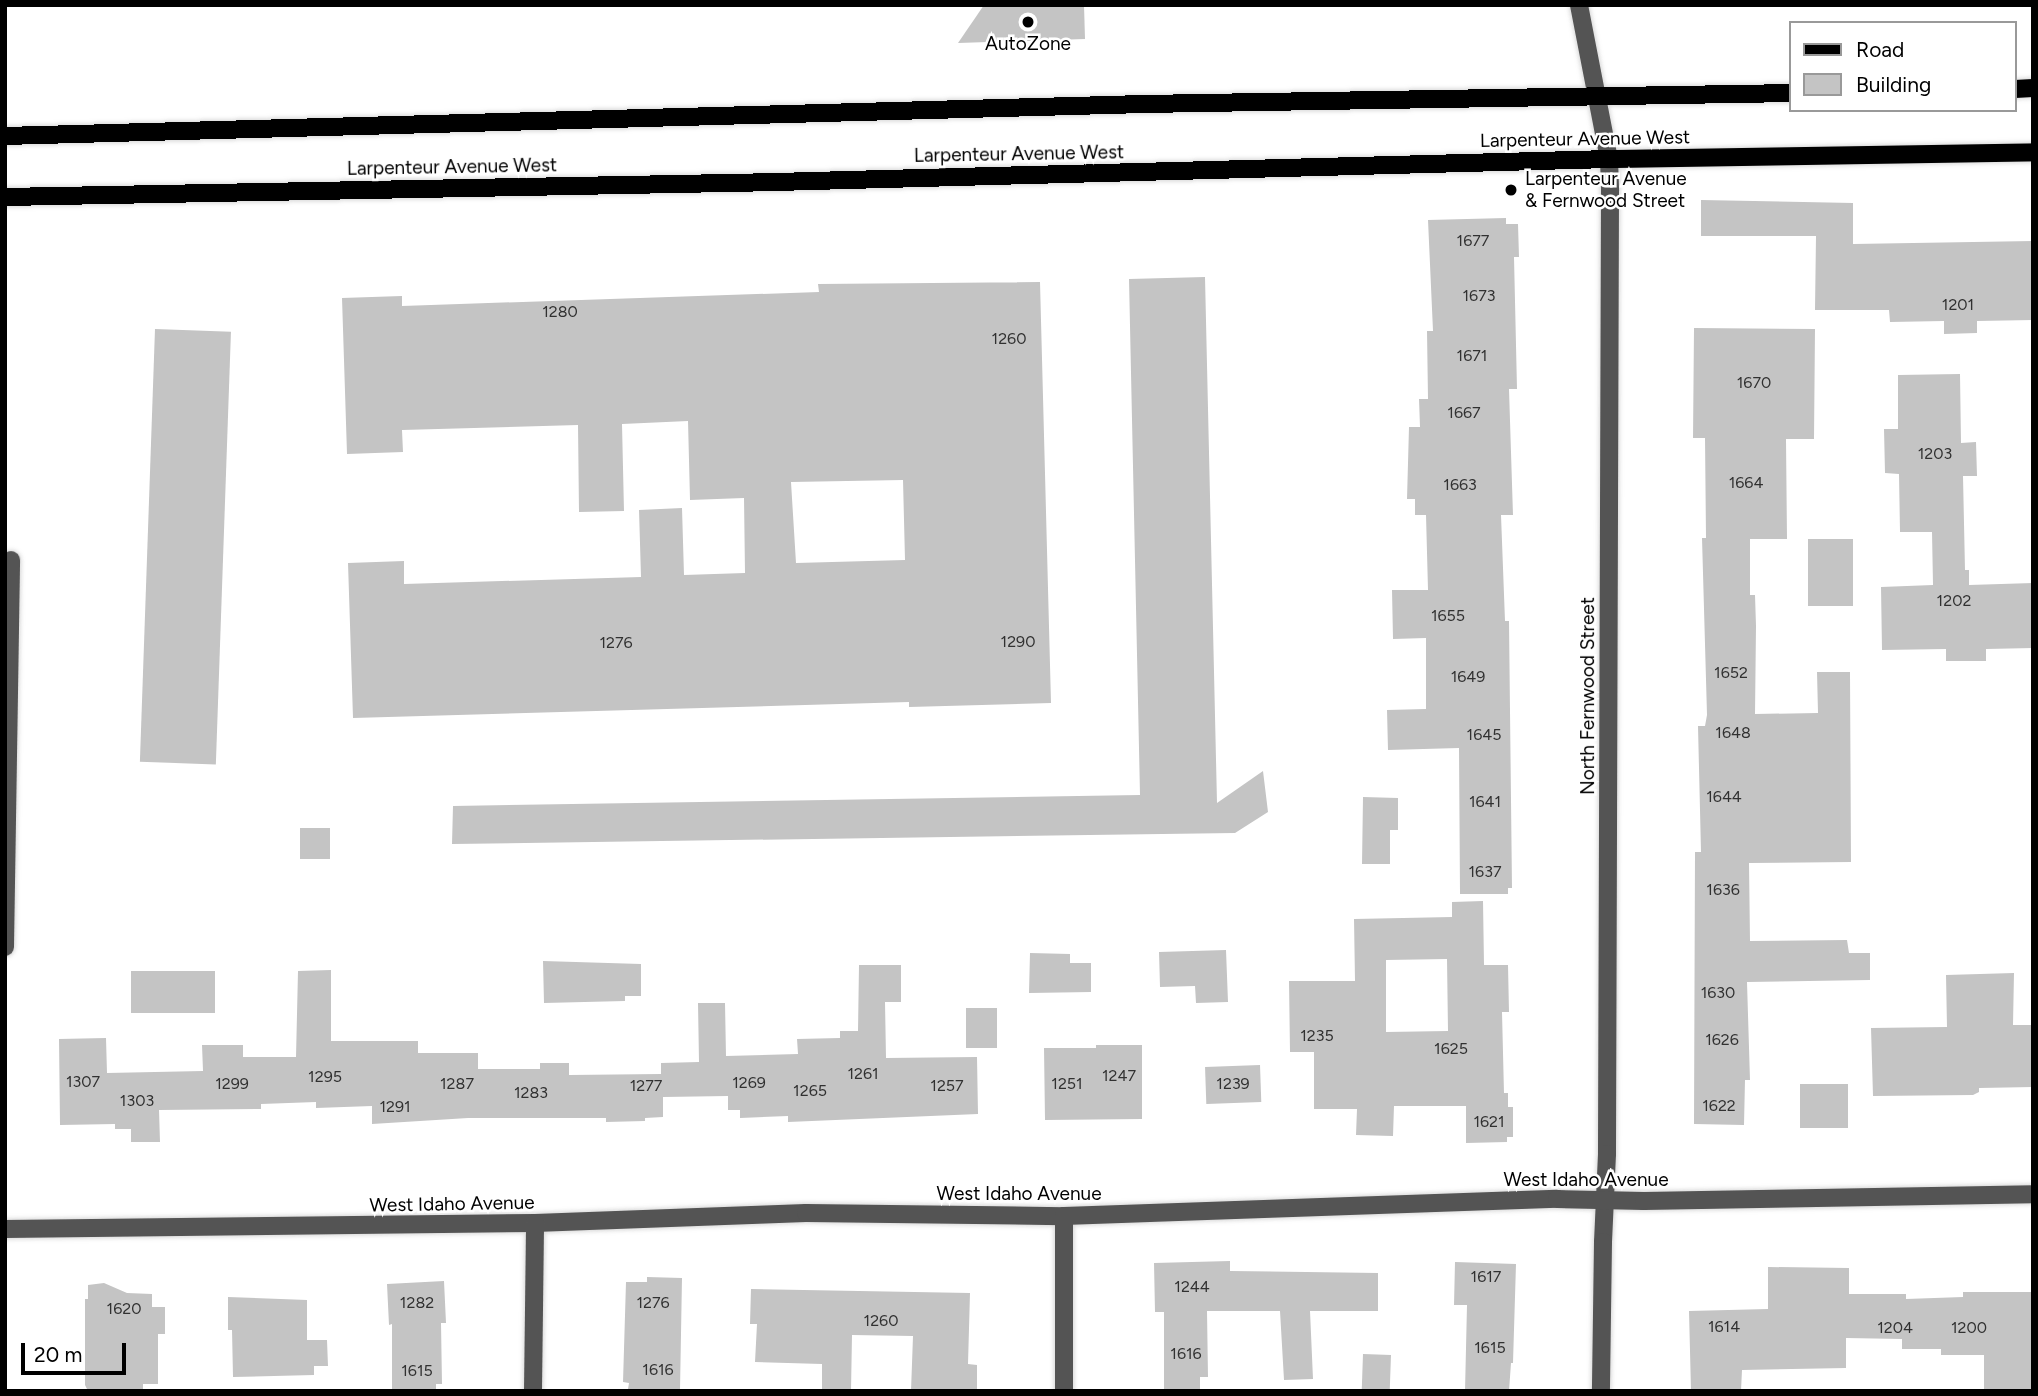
<!DOCTYPE html>
<html>
<head>
<meta charset="utf-8">
<style>
  body { margin:0 }
  #map { position:relative; width:2038px; height:1396px; overflow:hidden; background:#fff; font-family:Figtree,sans-serif }
  div>[style] { position:absolute }
  .building>* { inset:0; background:#c4c4c4; transform-origin:0 0 }
  .roads { filter:drop-shadow(0 0 2px #dbdbdb) drop-shadow(0 0 2px #dbdbdb) }
  .minor>* { height:18px; margin:-9px; padding:0 9px; transform-origin:9px; border-radius:9px; background:#545454 }
  .major>* { height:18px; margin:-9px; padding:0 9px; transform-origin:9px; border-radius:9px; background:#000 }
  .dots>* { width:19px; height:19px; translate:-50% -50%; box-sizing:border-box; border:4px solid #fff; border-radius:50% }
  span { translate:-50% -50%; white-space:nowrap; text-align:center; line-height:1.15; -webkit-text-stroke:5px #fff; paint-order:stroke }
  .number-label { font-size:16px; color:#313131 }
  .number-label span { -webkit-text-stroke-width:0 }
  .poi-label { font-size:19px; color:#000 }
  .left { translate:0 -50%; text-align:left }
  .street-label { font-size:19px; color:#000 }
  .frame { position:absolute; inset:0; border:7px solid #000; pointer-events:none }
  .legend { position:absolute; left:1789px; top:21px; width:228px; height:91px; box-sizing:border-box; background:#fff; border:2px solid #999; margin:0; padding:9px 12px; list-style:none; font-size:21px; color:#000 }
  .legend li { display:flex; align-items:center; gap:14px; height:35px }
  .legend b { width:35px; border:2px solid #999 }
  .scale { position:absolute; left:21px; top:1343px; width:105px; height:32px; box-sizing:border-box; border:4px solid #000; border-top:0; padding-left:9px; font-size:21px; line-height:24px; white-space:nowrap; color:#000; -webkit-text-stroke:5px #fff; paint-order:stroke }
</style>
</head>
<body>
<div id="map">
  <div class="building">
    <div style="clip-path:polygon(984px 5px,1084px 5px,1085px 39px,958px 43px)"></div>
    <div style="clip-path:polygon(1701px 200px,1853px 203px,1853px 244px,2033px 241px,2033px 320px,1977px 321px,1977px 333px,1944px 334px,1944px 321px,1890px 322px,1889px 310px,1815px 310px,1816px 236px,1701px 236px)"></div>
    <div style="clip-path:polygon(1506px 218px,1506px 224px,1518px 224px,1519px 257px,1514px 257px,1517px 389px,1509px 389px,1513px 515px,1501px 515px,1505px 621px,1509px 621px,1512px 888px,1508px 888px,1508px 894px,1460px 894px,1459px 748px,1388px 750px,1387px 710px,1426px 709px,1426px 638px,1393px 639px,1392px 590px,1428px 590px,1426px 515px,1415px 515px,1415px 499px,1407px 499px,1409px 427px,1420px 427px,1419px 399px,1428px 399px,1427px 331px,1433px 331px,1428px 220px)"></div>
    <div style="clip-path:polygon(1205px 277px,1217px 803px,1263px 771px,1268px 812px,1235px 833px,452px 844px,453px 806px,1140px 795px,1129px 279px)"></div>
    <div style="clip-path:polygon(evenodd,1040px 282px,1051px 703px,909px 707px,909px 702px,353px 718px,348px 563px,404px 561px,404px 584px,641px 577px,639px 510px,682px 508px,684px 575px,745px 573px,744px 498px,690px 500px,688px 421px,622px 424px,624px 511px,579px 512px,578px 425px,402px 430px,403px 452px,347px 454px,342px 298px,402px 296px,402px 306px,819px 292px,818px 284px,1040px 282px,903px 480px,905px 560px,796px 563px,791px 482px,903px 480px)"></div>
    <div style="clip-path:polygon(1694px 328px,1815px 329px,1814px 439px,1786px 439px,1787px 539px,1750px 539px,1750px 595px,1755px 595px,1756px 626px,1755px 714px,1818px 713px,1817px 672px,1850px 672px,1851px 862px,1749px 863px,1750px 941px,1847px 940px,1849px 953px,1870px 953px,1870px 980px,1747px 982px,1750px 1080px,1745px 1080px,1744px 1125px,1694px 1124px,1695px 852px,1701px 852px,1698px 726px,1705px 726px,1707px 715px,1702px 538px,1706px 538px,1705px 438px,1693px 438px)"></div>
    <div style="left:155px;top:329px;width:76px;height:433px;rotate:2deg"></div>
    <div style="clip-path:polygon(1960px 374px,1961px 443px,1976px 442px,1977px 476px,1963px 476px,1965px 570px,1969px 570px,1969px 585px,2033px 583px,2033px 648px,1986px 649px,1986px 661px,1946px 661px,1946px 649px,1882px 650px,1881px 587px,1933px 585px,1932px 532px,1900px 532px,1899px 474px,1885px 473px,1884px 429px,1898px 429px,1898px 375px)"></div>
    <div style="left:1853px;top:539px;width:67px;height:45px;rotate:90deg"></div>
    <div style="clip-path:polygon(1363px 797px,1398px 798px,1398px 830px,1390px 830px,1390px 864px,1362px 864px)"></div>
    <div style="left:330px;top:828px;width:31px;height:30px;rotate:90deg"></div>
    <div style="clip-path:polygon(evenodd,1483px 901px,1484px 965px,1508px 965px,1509px 1012px,1502px 1012px,1504px 1093px,1508px 1093px,1508px 1107px,1513px 1107px,1513px 1137px,1507px 1137px,1507px 1142px,1466px 1143px,1466px 1106px,1394px 1106px,1393px 1136px,1356px 1135px,1357px 1109px,1314px 1109px,1314px 1052px,1290px 1052px,1289px 981px,1355px 981px,1354px 919px,1452px 917px,1452px 902px,1483px 901px,1447px 959px,1448px 1031px,1386px 1032px,1386px 960px,1447px 959px)"></div>
    <div style="clip-path:polygon(1226px 950px,1228px 1002px,1196px 1003px,1195px 986px,1160px 987px,1159px 952px)"></div>
    <div style="clip-path:polygon(1030px 953px,1070px 954px,1070px 963px,1091px 963px,1091px 992px,1029px 993px)"></div>
    <div style="clip-path:polygon(543px 961px,641px 964px,641px 996px,625px 996px,625px 1001px,544px 1003px)"></div>
    <div style="clip-path:polygon(859px 965px,901px 965px,901px 1002px,885px 1002px,886px 1058px,977px 1057px,978px 1114px,788px 1122px,788px 1116px,740px 1118px,740px 1110px,728px 1110px,728px 1096px,663px 1097px,663px 1117px,645px 1118px,645px 1121px,606px 1122px,606px 1118px,468px 1118px,372px 1124px,372px 1106px,316px 1108px,316px 1102px,261px 1104px,261px 1109px,159px 1110px,160px 1142px,131px 1142px,131px 1129px,115px 1129px,115px 1124px,60px 1125px,59px 1039px,106px 1038px,107px 1073px,203px 1071px,202px 1045px,243px 1045px,243px 1057px,296px 1057px,298px 971px,331px 970px,331px 1041px,418px 1041px,418px 1053px,478px 1053px,478px 1069px,540px 1069px,540px 1063px,569px 1063px,569px 1075px,661px 1074px,661px 1063px,699px 1062px,698px 1003px,725px 1003px,726px 1056px,798px 1054px,797px 1039px,840px 1038px,840px 1031px,858px 1031px)"></div>
    <div style="left:131px;top:971px;width:84px;height:42px"></div>
    <div style="clip-path:polygon(2014px 973px,2013px 1025px,2033px 1025px,2033px 1087px,1979px 1088px,1979px 1092px,1973px 1095px,1873px 1096px,1871px 1028px,1947px 1027px,1946px 975px)"></div>
    <div style="left:966px;top:1008px;width:31px;height:40px"></div>
    <div style="clip-path:polygon(1096px 1045px,1142px 1045px,1142px 1119px,1045px 1120px,1044px 1048px,1096px 1048px)"></div>
    <div style="left:1260px;top:1065px;width:37px;height:55px;rotate:88deg"></div>
    <div style="left:1800px;top:1084px;width:48px;height:44px"></div>
    <div style="clip-path:polygon(1230px 1261px,1230px 1271px,1378px 1273px,1378px 1311px,1310px 1311px,1313px 1379px,1284px 1380px,1280px 1311px,1207px 1311px,1208px 1377px,1200px 1377px,1200px 1391px,1164px 1391px,1164px 1312px,1155px 1312px,1154px 1263px)"></div>
    <div style="clip-path:polygon(1455px 1262px,1516px 1264px,1513px 1363px,1511px 1363px,1509px 1391px,1465px 1391px,1467px 1305px,1454px 1305px)"></div>
    <div style="clip-path:polygon(1768px 1267px,1849px 1268px,1849px 1294px,1906px 1294px,1906px 1299px,1963px 1297px,1963px 1292px,2033px 1292px,2033px 1391px,1984px 1391px,1984px 1355px,1941px 1355px,1941px 1349px,1902px 1349px,1902px 1339px,1846px 1338px,1846px 1368px,1742px 1370px,1741px 1391px,1691px 1391px,1689px 1311px,1768px 1309px)"></div>
    <div style="clip-path:polygon(647px 1277px,682px 1278px,680px 1390px,628px 1389px,629px 1383px,623px 1382px,626px 1282px,647px 1282px)"></div>
    <div style="clip-path:polygon(444px 1281px,446px 1323px,441px 1323px,442px 1384px,436px 1384px,436px 1390px,392px 1391px,392px 1324px,389px 1325px,387px 1284px)"></div>
    <div style="clip-path:polygon(104px 1283px,127px 1293px,152px 1294px,152px 1307px,165px 1307px,165px 1334px,158px 1334px,158px 1384px,143px 1384px,143px 1391px,88px 1391px,85px 1385px,85px 1299px,88px 1299px,88px 1285px)"></div>
    <div style="clip-path:polygon(751px 1289px,970px 1293px,968px 1364px,977px 1365px,977px 1391px,911px 1391px,913px 1336px,852px 1335px,851px 1391px,822px 1391px,822px 1364px,755px 1362px,757px 1324px,750px 1324px)"></div>
    <div style="clip-path:polygon(228px 1297px,307px 1300px,307px 1340px,327px 1340px,328px 1366px,314px 1366px,314px 1375px,233px 1377px,232px 1330px,228px 1330px)"></div>
    <div style="left:1363px;top:1354px;width:28px;height:37px;rotate:2deg"></div>
  </div>
  <div class="roads">
    <div class="minor">
      <div style="left:1579px;top:5px;width:157px;rotate:79deg"></div>
      <div style="left:1609px;top:159px;width:32px;rotate:88deg"></div>
      <div style="left:1610px;top:191px;width:963px;rotate:90.18deg"></div>
      <div style="left:1607px;top:1154px;width:88px;rotate:92.6deg"></div>
      <div style="left:1603px;top:1242px;width:149px;rotate:90.8deg"></div>
      <div style="left:5px;top:947px;width:387px;rotate:-89.1deg"></div>
      <div style="left:5px;top:1229px;width:530px;rotate:-0.65deg"></div>
      <div style="left:535px;top:1223px;width:271px;rotate:-2.1deg"></div>
      <div style="left:806px;top:1213px;width:258px;rotate:0.7deg"></div>
      <div style="left:1064px;top:1216px;width:493px;rotate:-2deg"></div>
      <div style="left:1557px;top:1199px;width:87px;rotate:1.3deg"></div>
      <div style="left:1644px;top:1201px;width:389px;rotate:-1deg"></div>
      <div style="left:533px;top:1391px;width:168px;rotate:-89.3deg"></div>
      <div style="left:1064px;top:1391px;width:175px;rotate:-90deg"></div>
    </div>
    <div class="major">
      <div style="left:2015px;top:89px;width:18px;rotate:-3deg"></div>
      <div style="left:5px;top:136px;width:1139px;rotate:-1.61deg"></div>
      <div style="left:1144px;top:104px;width:647px;rotate:-0.97deg"></div>
      <div style="left:5px;top:197px;width:771px;rotate:-1.11deg"></div>
      <div style="left:776px;top:182px;width:833px;rotate:-1.58deg"></div>
      <div style="left:1609px;top:159px;width:424px;rotate:-0.9deg"></div>
    </div>
  </div>
  <div class="dots">
    <div style="left:1028px;top:22px;background:#000"></div>
    <div style="left:1511px;top:190px;background:#000"></div>
  </div>
  <div class="number-label">
    <span style="left:1473px;top:241px">1677</span>
    <span style="left:1479px;top:296px">1673</span>
    <span style="left:1958px;top:305px">1201</span>
    <span style="left:560px;top:312px">1280</span>
    <span style="left:1009px;top:339px">1260</span>
    <span style="left:1472px;top:356px">1671</span>
    <span style="left:1754px;top:383px">1670</span>
    <span style="left:1464px;top:413px">1667</span>
    <span style="left:1935px;top:454px">1203</span>
    <span style="left:1746px;top:483px">1664</span>
    <span style="left:1460px;top:485px">1663</span>
    <span style="left:1954px;top:601px">1202</span>
    <span style="left:1448px;top:616px">1655</span>
    <span style="left:1018px;top:642px">1290</span>
    <span style="left:616px;top:643px">1276</span>
    <span style="left:1731px;top:673px">1652</span>
    <span style="left:1468px;top:677px">1649</span>
    <span style="left:1733px;top:733px">1648</span>
    <span style="left:1484px;top:735px">1645</span>
    <span style="left:1724px;top:797px">1644</span>
    <span style="left:1485px;top:802px">1641</span>
    <span style="left:1485px;top:872px">1637</span>
    <span style="left:1723px;top:890px">1636</span>
    <span style="left:1718px;top:993px">1630</span>
    <span style="left:1317px;top:1036px">1235</span>
    <span style="left:1722px;top:1040px">1626</span>
    <span style="left:1451px;top:1049px">1625</span>
    <span style="left:863px;top:1074px">1261</span>
    <span style="left:1119px;top:1076px">1247</span>
    <span style="left:325px;top:1077px">1295</span>
    <span style="left:83px;top:1082px">1307</span>
    <span style="left:749px;top:1083px">1269</span>
    <span style="left:232px;top:1084px">1299</span>
    <span style="left:457px;top:1084px">1287</span>
    <span style="left:1067px;top:1084px">1251</span>
    <span style="left:1233px;top:1084px">1239</span>
    <span style="left:646px;top:1086px">1277</span>
    <span style="left:947px;top:1086px">1257</span>
    <span style="left:810px;top:1091px">1265</span>
    <span style="left:531px;top:1093px">1283</span>
    <span style="left:137px;top:1101px">1303</span>
    <span style="left:1719px;top:1106px">1622</span>
    <span style="left:395px;top:1107px">1291</span>
    <span style="left:1489px;top:1122px">1621</span>
    <span style="left:1486px;top:1277px">1617</span>
    <span style="left:1192px;top:1287px">1244</span>
    <span style="left:417px;top:1303px">1282</span>
    <span style="left:653px;top:1303px">1276</span>
    <span style="left:124px;top:1309px">1620</span>
    <span style="left:881px;top:1321px">1260</span>
    <span style="left:1724px;top:1327px">1614</span>
    <span style="left:1895px;top:1328px">1204</span>
    <span style="left:1969px;top:1328px">1200</span>
    <span style="left:1490px;top:1348px">1615</span>
    <span style="left:1186px;top:1354px">1616</span>
    <span style="left:658px;top:1370px">1616</span>
    <span style="left:417px;top:1371px">1615</span>
  </div>
  <div class="poi-label">
    <span style="left:1028px;top:44px">AutoZone</span>
    <span class="left" style="left:1525px;top:190px">Larpenteur Avenue<br>&amp; Fernwood Street</span>
  </div>
  <div class="street-label">
    <span style="left:1585px;top:139px;rotate:-1deg">Larpenteur Avenue West</span>
    <span style="left:1019px;top:154px;rotate:-1deg">Larpenteur Avenue West</span>
    <span style="left:452px;top:167px;rotate:-1deg">Larpenteur Avenue West</span>
    <span style="left:1588px;top:696px;rotate:-90deg">North Fernwood Street</span>
    <span style="left:1586px;top:1180px">West Idaho Avenue</span>
    <span style="left:1019px;top:1194px">West Idaho Avenue</span>
    <span style="left:452px;top:1204px;rotate:-1deg">West Idaho Avenue</span>
  </div>
  <div class="frame"></div>
  <ul class="legend">
  <li><b style="height:9px;background:#000"></b>Road</li>
  <li><b style="height:19px;background:#c4c4c4"></b>Building</li>
  </ul>
  <div class="scale">20 m</div>
</div>
</body>
</html>
